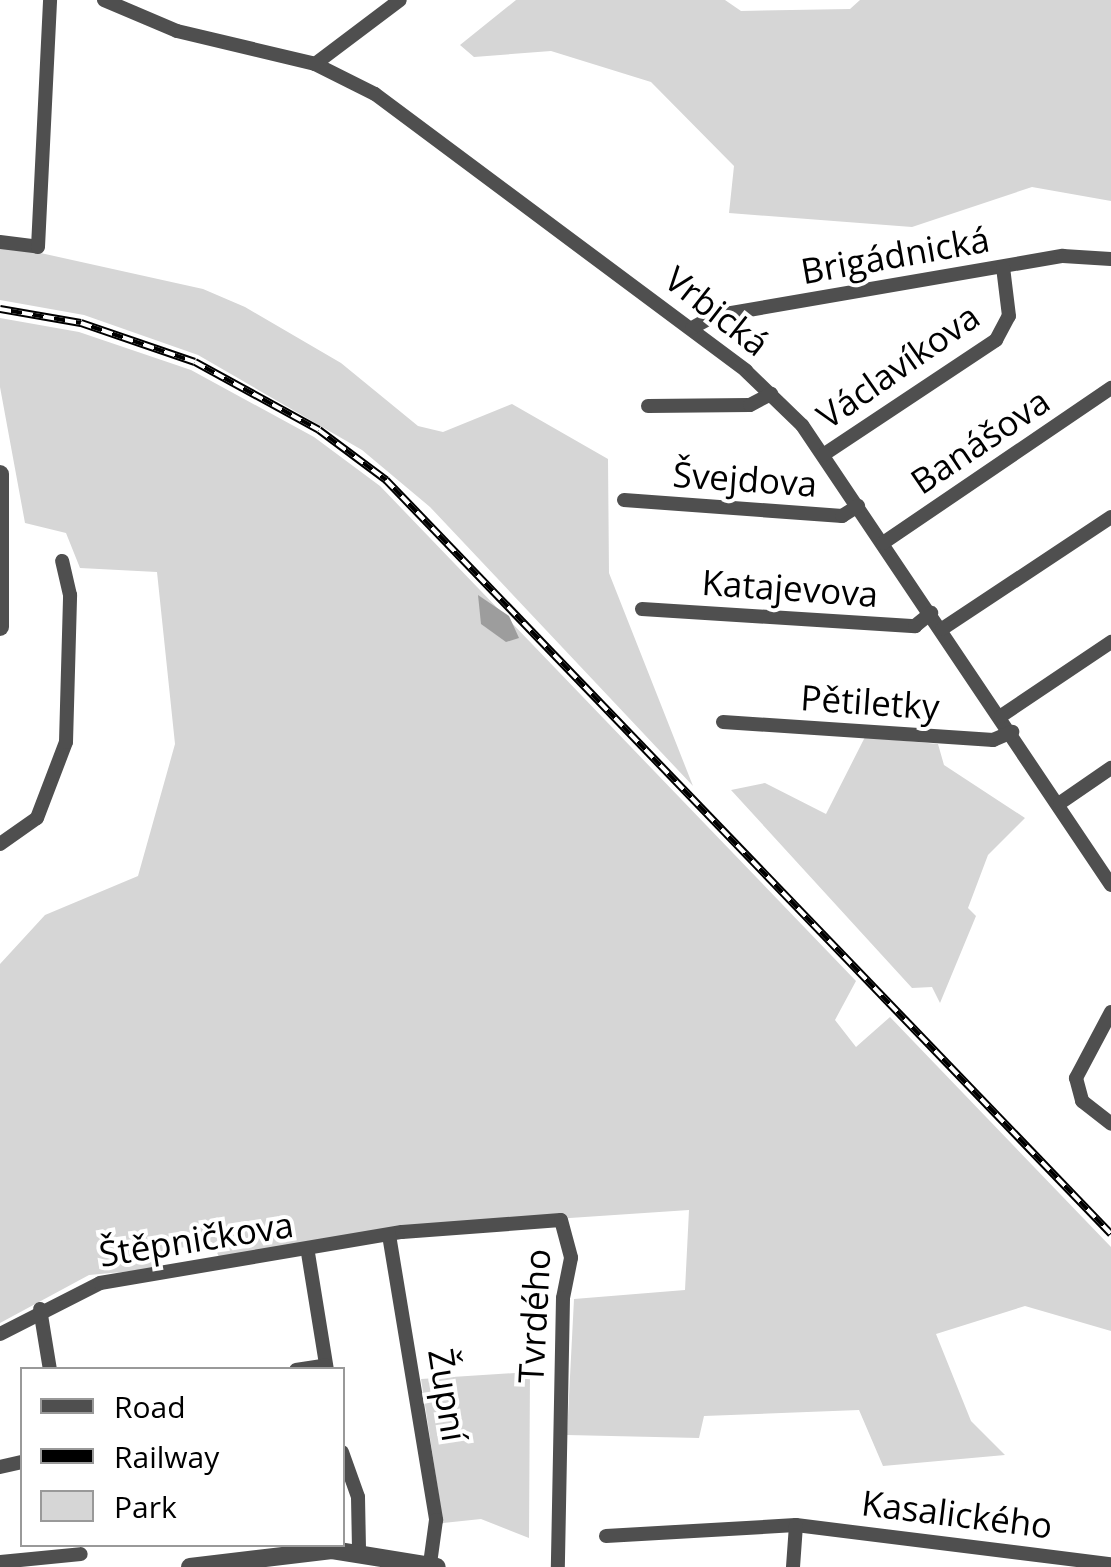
<!DOCTYPE html>
<html>
<head>
<meta charset="utf-8">
<style>
  body { margin:0 }
  #map { position:relative; width:1111px; height:1567px; overflow:hidden; background:#fff; font-family:"Open Sans",sans-serif }
  div>[style] { position:absolute }
  .green>* { inset:0; background:#d6d6d6 }
  .water>* { inset:0; background:#9d9d9d }
  .minor>* { height:14px; margin:-7px; padding:0 7px; transform-origin:7px; border-radius:7px; background:#4f4f4f }
  .tertiary>* { height:18px; margin:-9px; padding:0 9px; transform-origin:9px; border-radius:9px; background:#4f4f4f }
  .rail>* { height:8px; margin-top:-4px; transform-origin:0; background:repeating-linear-gradient(90deg,#fff 0 11px,#000 0 22px); box-sizing:border-box; border-block:2px solid #000 }
  span { translate:-50% -50%; white-space:nowrap; text-align:center; line-height:1.15; -webkit-text-stroke:8px #fff; paint-order:stroke }
  .street-label { font-size:35px; color:#000 }
  .legend { position:absolute; left:20px; top:1367px; width:325px; height:180px; box-sizing:border-box; background:#fff; border:2px solid #999; margin:0; padding:12px 18px; list-style:none; font-size:30px; color:#000 }
  .legend li { display:flex; align-items:center; gap:20px; height:50px }
  .legend b { width:50px; border:2px solid #999 }
</style>
</head>
<body>
<div id="map">
  <div class="green">
    <div style="clip-path:polygon(516px 0,725px 0,741px 11px,850px 9px,860px 0,1111px 0,1111px 201px,1032px 187px,912px 227px,729px 213px,734px 166px,651px 82px,551px 51px,474px 57px,460px 45px)"></div>
    <div style="clip-path:polygon(0 244px,203px 289px,245px 307px,341px 363px,418px 426px,443px 432px,512px 404px,608px 459px,609px 573px,693px 786px,430px 507px,362px 450px,198px 355px,84px 315px,0 300px)"></div>
    <div style="clip-path:polygon(0 318px,79px 332px,191px 370px,314px 437px,380px 486px,856px 981px,835px 1020px,856px 1047px,890px 1017px,1111px 1247px,1111px 1331px,1025px 1306px,936px 1334px,971px 1421px,1005px 1455px,883px 1466px,859px 1410px,704px 1416px,699px 1438px,567px 1435px,574px 1299px,685px 1290px,689px 1210px,510px 1222px,220px 1259px,212px 1242px,153px 1253px,155px 1269px,89px 1275px,0 1323px,0 964px,45px 915px,138px 876px,175px 744px,157px 572px,80px 568px,66px 533px,25px 523px,0 387px)"></div>
    <div style="clip-path:polygon(865px 737px,938px 744px,944px 765px,1025px 818px,988px 855px,968px 908px,976px 916px,940px 1003px,932px 987px,912px 988px,731px 790px,765px 783px,826px 814px)"></div>
    <div style="clip-path:polygon(530px 1372px,529px 1538px,481px 1519px,443px 1523px,421px 1379px)"></div>
  </div>
  <div class="water">
    <div style="clip-path:polygon(478px 595px,509px 616px,519px 638px,506px 642px,481px 624px)"></div>
  </div>
  <div class="minor">
    <div style="left:104px;top:0;width:79px;rotate:23deg"></div>
    <div style="left:177px;top:31px;width:142px;rotate:13.4deg"></div>
    <div style="left:315px;top:64px;width:67px;rotate:26.6deg"></div>
    <div style="left:375px;top:94px;width:463px;rotate:36.7deg"></div>
    <div style="left:746px;top:371px;width:78px;rotate:44deg"></div>
    <div style="left:802px;top:425px;width:554px;rotate:56.11deg"></div>
    <div style="left:315px;top:64px;width:106px;rotate:-37deg"></div>
    <div style="left:0;top:242px;width:38px;rotate:7deg"></div>
    <div style="left:38px;top:247px;width:247px;rotate:-87.2deg"></div>
    <div style="left:692px;top:328px;width:25px;rotate:-29deg"></div>
    <div style="left:714px;top:316px;width:354px;rotate:-9.8deg"></div>
    <div style="left:1063px;top:256px;width:48px;rotate:3.6deg"></div>
    <div style="left:648px;top:406px;width:102px;rotate:-0.6deg"></div>
    <div style="left:750px;top:405px;width:24px;rotate:-28deg"></div>
    <div style="left:823px;top:455px;width:208px;rotate:-33.6deg"></div>
    <div style="left:996px;top:340px;width:27px;rotate:-62deg"></div>
    <div style="left:1009px;top:316px;width:49px;rotate:-97deg"></div>
    <div style="left:624px;top:500px;width:219px;rotate:4.2deg"></div>
    <div style="left:842px;top:516px;width:19px;rotate:-32deg"></div>
    <div style="left:883px;top:543px;width:276px;rotate:-34.2deg"></div>
    <div style="left:642px;top:609px;width:274px;rotate:3.6deg"></div>
    <div style="left:915px;top:626px;width:21px;rotate:-39deg"></div>
    <div style="left:942px;top:629px;width:203px;rotate:-33.5deg"></div>
    <div style="left:1001px;top:716px;width:133px;rotate:-33.9deg"></div>
    <div style="left:723px;top:722px;width:271px;rotate:3.8deg"></div>
    <div style="left:993px;top:740px;width:21px;rotate:-23deg"></div>
    <div style="left:1060px;top:803px;width:62px;rotate:-34.5deg"></div>
    <div style="left:0;top:844px;width:45px;rotate:-35.1deg"></div>
    <div style="left:37px;top:818px;width:81px;rotate:-69.1deg"></div>
    <div style="left:66px;top:742px;width:147px;rotate:-88.4deg"></div>
    <div style="left:70px;top:595px;width:35px;rotate:-103deg"></div>
    <div style="left:1111px;top:1012px;width:75px;rotate:117.9deg"></div>
    <div style="left:1076px;top:1078px;width:24px;rotate:75deg"></div>
    <div style="left:1082px;top:1101px;width:37px;rotate:38deg"></div>
    <div style="left:389px;top:1235px;width:289px;rotate:80.6deg"></div>
    <div style="left:436px;top:1520px;width:44px;rotate:97.8deg"></div>
    <div style="left:308px;top:1253px;width:119px;rotate:80.8deg"></div>
    <div style="left:40px;top:1309px;width:62px;rotate:80.7deg"></div>
    <div style="left:0;top:1334px;width:112px;rotate:-27deg"></div>
    <div style="left:100px;top:1283px;width:306px;rotate:-9.6deg"></div>
    <div style="left:402px;top:1232px;width:159px;rotate:-4.3deg"></div>
    <div style="left:561px;top:1220px;width:39px;rotate:75deg"></div>
    <div style="left:571px;top:1258px;width:41px;rotate:101.3deg"></div>
    <div style="left:563px;top:1298px;width:269px;rotate:91.1deg"></div>
    <div style="left:296px;top:1370px;width:30px;rotate:-9deg"></div>
    <div style="left:342px;top:1452px;width:48px;rotate:70.4deg"></div>
    <div style="left:358px;top:1497px;width:54px;rotate:88.9deg"></div>
    <div style="left:0;top:1467px;width:23px;rotate:-13deg"></div>
    <div style="left:606px;top:1536px;width:190px;rotate:-3.3deg"></div>
    <div style="left:796px;top:1525px;width:317px;rotate:7.1deg"></div>
    <div style="left:0;top:1562px;width:81px;rotate:-5.6deg"></div>
    <div style="left:793px;top:1567px;width:42px;rotate:-85.9deg"></div>
  </div>
  <div class="tertiary">
    <div style="left:0;top:474px;width:153px;rotate:90deg"></div>
    <div style="left:190px;top:1567px;width:143px;rotate:-6.8deg"></div>
    <div style="left:332px;top:1550px;width:106px;rotate:9.2deg"></div>
  </div>
  <div class="rail">
    <div style="left:0;top:309px;width:82px;rotate:9.8deg"></div>
    <div style="left:81px;top:323px;width:120px;rotate:18.9deg"></div>
    <div style="left:195px;top:362px;width:141px;rotate:28.7deg"></div>
    <div style="left:319px;top:430px;width:84px;rotate:36.7deg"></div>
    <div style="left:386px;top:480px;width:1046px;rotate:46.12deg"></div>
  </div>
  <div class="street-label">
    <span style="left:895px;top:255px;rotate:-10deg">Brigádnická</span>
    <span style="left:717px;top:311px;rotate:38deg">Vrbická</span>
    <span style="left:898px;top:366px;rotate:-35deg">Václavíkova</span>
    <span style="left:980px;top:441px;rotate:-34deg">Banášova</span>
    <span style="left:745px;top:479px;rotate:4deg">Švejdova</span>
    <span style="left:790px;top:588px;rotate:4deg">Katajevova</span>
    <span style="left:870px;top:702px;rotate:4deg">Pětiletky</span>
    <span style="left:196px;top:1239px;rotate:-9deg">Štěpničkova</span>
    <span style="left:534px;top:1316px;rotate:-87deg">Tvrdého</span>
    <span style="left:448px;top:1395px;rotate:81deg">Župní</span>
    <span style="left:957px;top:1514px;rotate:7deg">Kasalického</span>
  </div>
  <ul class="legend">
  <li><b style="height:12px;background:#4f4f4f"></b>Road</li>
  <li><b style="height:12px;background:#000"></b>Railway</li>
  <li><b style="height:28px;background:#d6d6d6"></b>Park</li>
  </ul>
</div>
</body>
</html>
